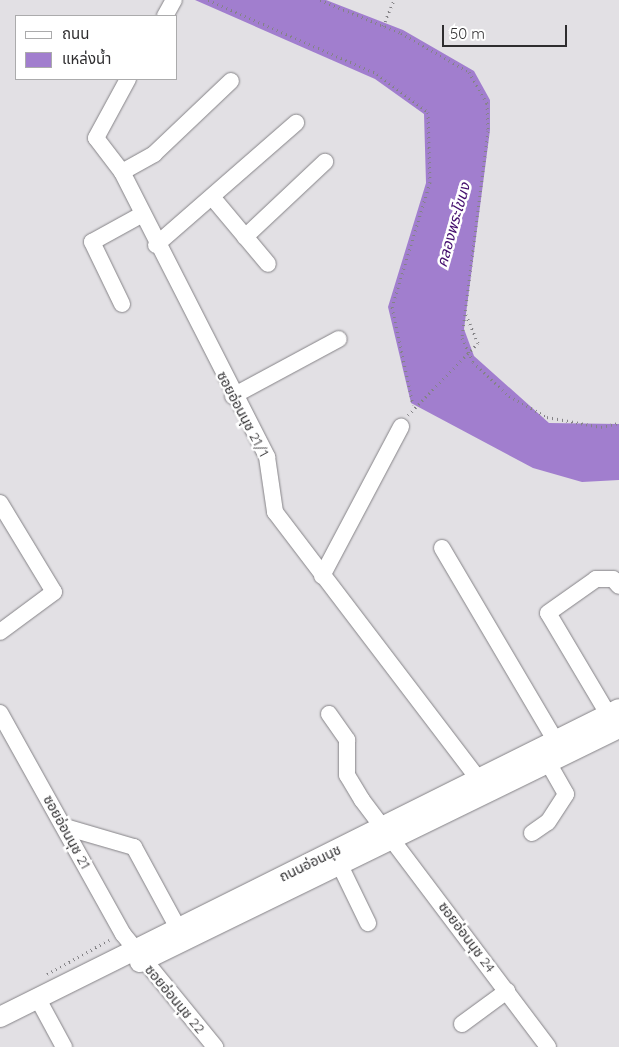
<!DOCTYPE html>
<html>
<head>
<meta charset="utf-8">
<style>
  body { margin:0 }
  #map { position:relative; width:619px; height:1047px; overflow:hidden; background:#e2e0e4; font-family:Quicksand,"Noto Sans Thai",sans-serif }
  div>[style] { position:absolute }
  .water>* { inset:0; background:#a17ece }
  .path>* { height:3px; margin-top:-1.5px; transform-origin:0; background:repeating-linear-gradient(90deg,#848386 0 1px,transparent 0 5px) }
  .roads { filter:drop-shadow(0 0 1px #858387) drop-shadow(0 0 1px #858387) }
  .minor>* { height:16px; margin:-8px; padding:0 8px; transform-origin:8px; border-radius:8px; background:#fff }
  .major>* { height:20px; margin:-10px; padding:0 10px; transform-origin:10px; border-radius:10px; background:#fff }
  span { translate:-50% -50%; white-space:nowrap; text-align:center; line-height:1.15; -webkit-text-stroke:5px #fff; paint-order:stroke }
  .street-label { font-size:14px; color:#2e2d2f }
  .water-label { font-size:15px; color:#440e6e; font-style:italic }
  .legend { position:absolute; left:15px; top:15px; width:162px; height:65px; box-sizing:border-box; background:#fff; border:1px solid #ababac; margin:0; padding:6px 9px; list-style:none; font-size:15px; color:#2e2d2f }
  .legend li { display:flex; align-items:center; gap:10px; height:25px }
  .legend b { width:25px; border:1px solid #ababac }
  .scale { position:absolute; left:442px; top:25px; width:125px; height:22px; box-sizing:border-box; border:2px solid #2e2d2f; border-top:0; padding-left:6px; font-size:15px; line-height:18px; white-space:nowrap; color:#2e2d2f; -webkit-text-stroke:4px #fff; paint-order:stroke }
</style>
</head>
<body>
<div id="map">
  <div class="water">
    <div style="clip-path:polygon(195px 0,326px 0,403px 30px,474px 71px,490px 100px,490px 130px,464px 329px,474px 356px,549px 423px,619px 424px,619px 480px,582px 482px,533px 468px,411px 403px,388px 307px,426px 183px,424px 114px,375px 79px)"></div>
  </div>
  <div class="path">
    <div style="left:208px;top:0;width:184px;rotate:23.6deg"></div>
    <div style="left:377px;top:74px;width:64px;rotate:36.7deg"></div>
    <div style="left:428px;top:112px;width:70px;rotate:88.4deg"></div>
    <div style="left:430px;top:182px;width:131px;rotate:106.9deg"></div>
    <div style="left:392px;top:307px;width:100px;rotate:77.9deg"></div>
    <div style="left:320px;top:0;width:87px;rotate:22.2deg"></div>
    <div style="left:401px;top:33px;width:78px;rotate:29.8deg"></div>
    <div style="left:469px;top:72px;width:36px;rotate:60deg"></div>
    <div style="left:487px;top:103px;width:28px;rotate:88deg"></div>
    <div style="left:488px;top:131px;width:209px;rotate:97.2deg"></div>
    <div style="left:462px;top:338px;width:26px;rotate:65deg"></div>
    <div style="left:473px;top:362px;width:50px;rotate:43.4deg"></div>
    <div style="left:509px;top:396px;width:43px;rotate:28.9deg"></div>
    <div style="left:547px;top:417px;width:55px;rotate:10.5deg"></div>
    <div style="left:601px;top:427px;width:18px;rotate:-13deg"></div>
    <div style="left:383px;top:26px;width:28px;rotate:-67deg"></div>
    <div style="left:408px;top:415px;width:100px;rotate:-45.8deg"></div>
    <div style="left:478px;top:343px;width:33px;rotate:-113deg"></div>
    <div style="left:47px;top:974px;width:71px;rotate:-28.7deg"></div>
  </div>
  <div class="roads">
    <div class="minor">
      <div style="left:165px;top:16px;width:18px;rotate:-61deg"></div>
      <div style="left:128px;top:79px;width:67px;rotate:118.5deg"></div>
      <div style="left:96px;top:138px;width:43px;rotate:52.6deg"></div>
      <div style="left:122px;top:172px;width:320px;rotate:63deg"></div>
      <div style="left:267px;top:457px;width:56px;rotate:81.7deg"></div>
      <div style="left:275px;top:512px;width:337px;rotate:52.7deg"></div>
      <div style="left:122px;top:172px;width:37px;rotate:-29deg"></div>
      <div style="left:154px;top:154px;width:106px;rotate:-43.5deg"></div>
      <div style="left:212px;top:197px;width:87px;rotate:50.1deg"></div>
      <div style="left:245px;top:237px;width:110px;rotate:-43.2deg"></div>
      <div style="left:156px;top:245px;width:186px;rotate:-41.1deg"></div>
      <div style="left:122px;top:304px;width:69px;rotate:-115.8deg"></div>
      <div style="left:92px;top:242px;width:56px;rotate:-28.9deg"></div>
      <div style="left:233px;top:396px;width:120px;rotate:-28.3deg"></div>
      <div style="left:0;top:503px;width:104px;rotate:58.8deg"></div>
      <div style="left:54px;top:592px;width:67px;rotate:143.5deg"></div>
      <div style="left:442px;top:548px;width:223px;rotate:59.5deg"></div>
      <div style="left:322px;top:576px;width:169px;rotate:-62.1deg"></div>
      <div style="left:0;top:713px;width:253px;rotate:60.9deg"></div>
      <div style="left:123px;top:934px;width:146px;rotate:50.8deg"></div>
      <div style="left:329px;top:714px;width:32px;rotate:55deg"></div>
      <div style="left:347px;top:740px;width:35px;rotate:90deg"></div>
      <div style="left:347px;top:775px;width:29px;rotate:59deg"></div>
      <div style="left:362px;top:800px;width:309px;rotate:53deg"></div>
      <div style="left:608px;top:714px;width:117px;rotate:-120.7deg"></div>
      <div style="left:548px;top:613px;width:59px;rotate:-35.3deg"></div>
      <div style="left:596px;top:579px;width:17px"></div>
      <div style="left:613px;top:579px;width:9px;rotate:49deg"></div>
      <div style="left:65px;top:827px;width:72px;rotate:16.2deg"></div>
      <div style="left:134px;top:847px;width:92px;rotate:61.5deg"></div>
      <div style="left:532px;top:833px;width:19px;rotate:-35deg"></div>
      <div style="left:548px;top:822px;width:33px;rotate:-57deg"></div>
      <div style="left:566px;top:794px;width:48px;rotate:-119.7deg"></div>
      <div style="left:334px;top:853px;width:78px;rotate:64.1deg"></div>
      <div style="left:38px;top:999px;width:55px;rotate:61.6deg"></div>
      <div style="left:462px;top:1024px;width:56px;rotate:-36.3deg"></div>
    </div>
    <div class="major">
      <div style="left:140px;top:962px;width:533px;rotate:-26.04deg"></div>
      <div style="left:0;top:1017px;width:691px;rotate:-26.45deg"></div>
    </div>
  </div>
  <div class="street-label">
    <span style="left:243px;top:414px;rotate:62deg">ซอยอ่อนนุช 21/1</span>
    <span style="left:67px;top:832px;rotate:61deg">ซอยอ่อนนุช 21</span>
    <span style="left:310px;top:863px;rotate:-26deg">ถนนอ่อนนุช</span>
    <span style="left:467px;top:937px;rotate:53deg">ซอยอ่อนนุช 24</span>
    <span style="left:175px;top:999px;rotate:50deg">ซอยอ่อนนุช 22</span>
  </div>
  <div class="water-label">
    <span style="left:453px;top:225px;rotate:-74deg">คลองพระโขนง</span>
  </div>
  <ul class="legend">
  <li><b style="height:6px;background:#fff"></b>ถนน</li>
  <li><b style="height:14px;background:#a17ece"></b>แหล่งน้ำ</li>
  </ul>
  <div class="scale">50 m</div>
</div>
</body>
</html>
